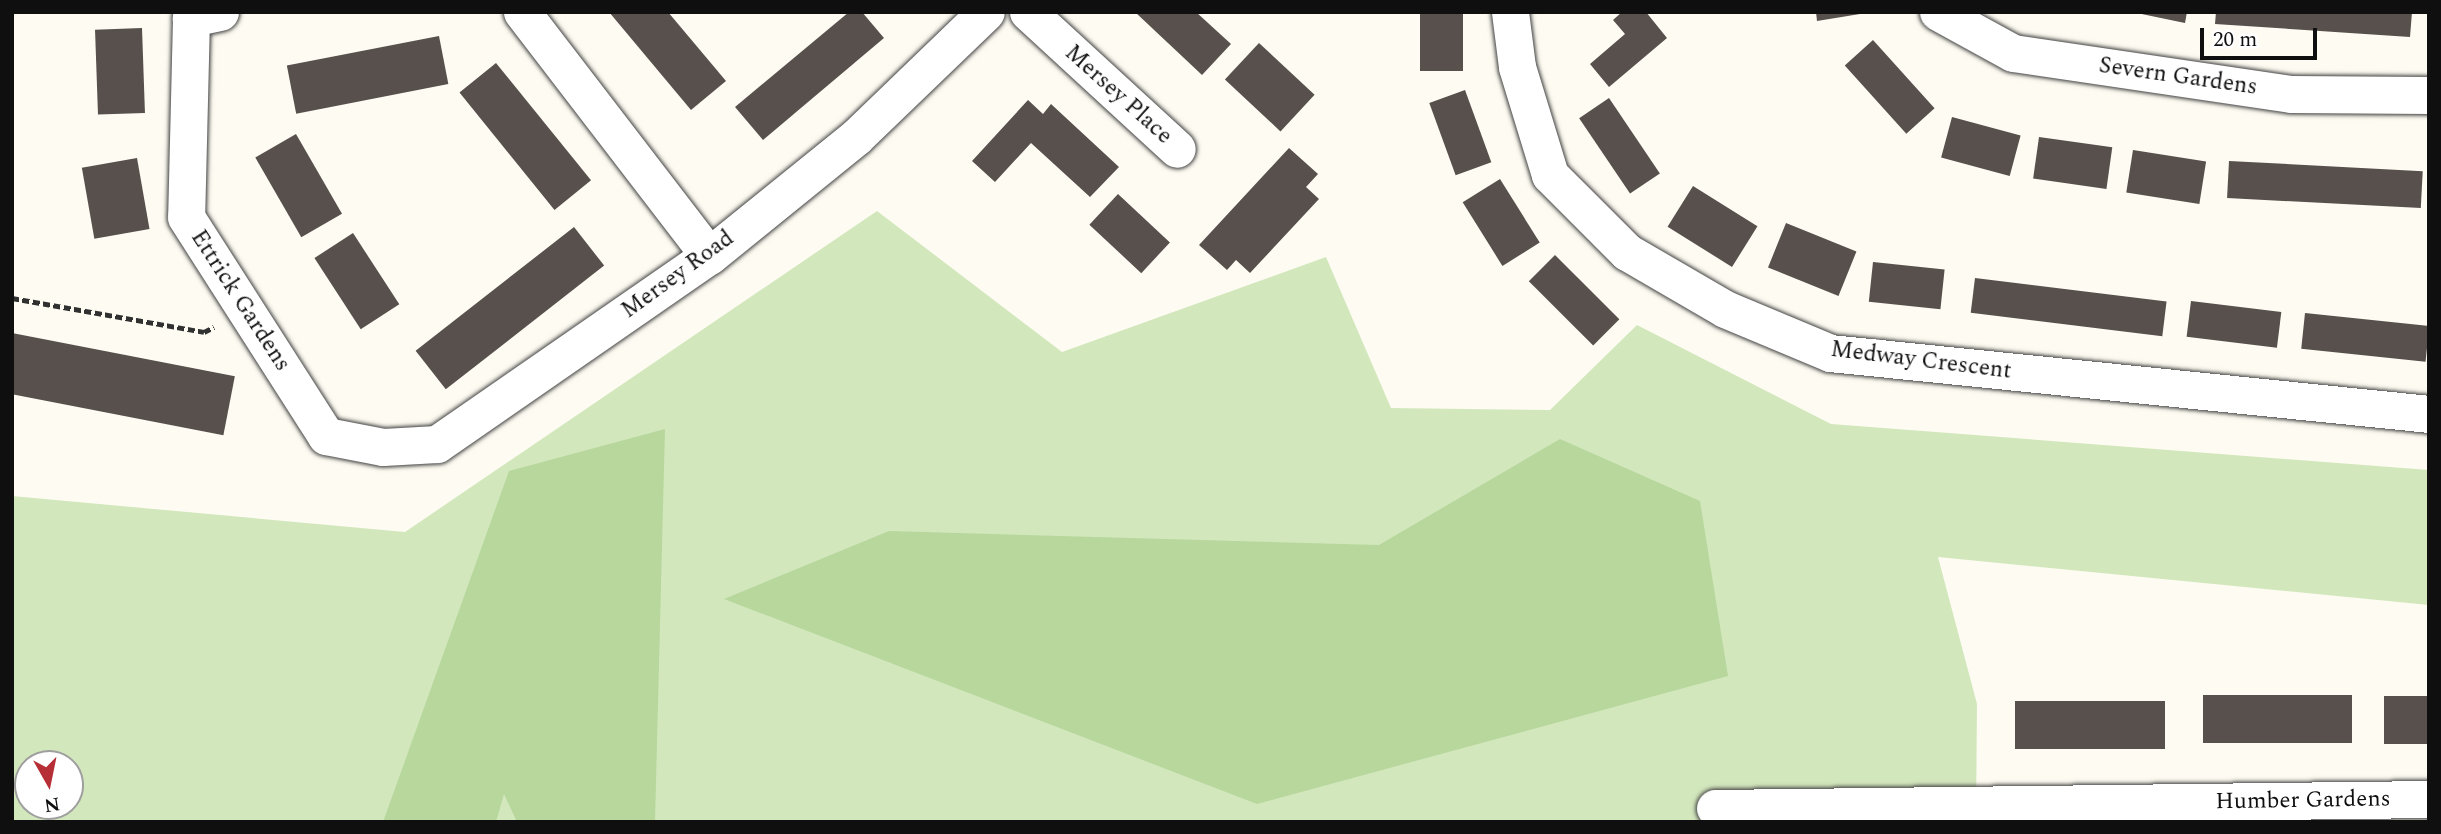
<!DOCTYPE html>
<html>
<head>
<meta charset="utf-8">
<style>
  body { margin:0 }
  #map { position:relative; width:2441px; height:834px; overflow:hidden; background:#fefcf2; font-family:Spectral,serif }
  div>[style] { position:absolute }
  .green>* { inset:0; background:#d3e7bd }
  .forest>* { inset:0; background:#b7d79d }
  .building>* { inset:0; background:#57504c; transform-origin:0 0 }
  .path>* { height:4.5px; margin-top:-2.25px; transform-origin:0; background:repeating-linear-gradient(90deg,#313131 0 7px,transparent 0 10.5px) }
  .roads { filter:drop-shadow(0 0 2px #424242) drop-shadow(0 0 2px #424242) }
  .street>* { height:37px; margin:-18.5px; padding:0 18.5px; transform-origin:18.5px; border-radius:18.5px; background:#fff }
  span { translate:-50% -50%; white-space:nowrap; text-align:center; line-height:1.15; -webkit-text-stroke:7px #fff; paint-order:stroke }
  .street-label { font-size:23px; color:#0f0f0f }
  .frame { position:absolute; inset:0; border:14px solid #0f0f0f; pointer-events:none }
  .north { position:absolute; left:14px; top:750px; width:70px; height:70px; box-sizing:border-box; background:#fff; border:2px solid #9f9f9f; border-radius:50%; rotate:171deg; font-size:19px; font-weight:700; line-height:28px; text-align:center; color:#0f0f0f }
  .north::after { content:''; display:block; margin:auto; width:24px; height:32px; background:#b72f36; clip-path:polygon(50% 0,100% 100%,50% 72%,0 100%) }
  .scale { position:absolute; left:2200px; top:28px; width:117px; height:32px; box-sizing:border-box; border:4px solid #0f0f0f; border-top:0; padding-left:9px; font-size:21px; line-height:24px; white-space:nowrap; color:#0f0f0f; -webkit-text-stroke:5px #fff; paint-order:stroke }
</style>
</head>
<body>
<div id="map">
  <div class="green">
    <div style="clip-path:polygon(evenodd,877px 211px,1062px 352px,1326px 257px,1391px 408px,1550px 410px,1637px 325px,1831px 424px,2429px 470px,2429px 605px,1938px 557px,1977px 704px,1976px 822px,12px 822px,12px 496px,405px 532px,877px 211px,28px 764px,70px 764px,70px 806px,28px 806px,28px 764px)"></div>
  </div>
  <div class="forest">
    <div style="clip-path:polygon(665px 429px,655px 822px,517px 822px,504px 794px,496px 822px,383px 822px,509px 471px)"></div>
    <div style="clip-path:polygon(1560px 439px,1700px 501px,1728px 676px,1257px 804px,724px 599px,889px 531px,1379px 545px)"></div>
  </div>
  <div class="building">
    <div style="clip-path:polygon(609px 12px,668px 12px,726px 81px,691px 110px)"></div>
    <div style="clip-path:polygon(849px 12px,862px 12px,884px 38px,763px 140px,735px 107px)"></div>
    <div style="clip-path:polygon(1135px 12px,1196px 12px,1231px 44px,1202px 75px)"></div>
    <div style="left:1420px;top:12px;width:43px;height:59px"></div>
    <div style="clip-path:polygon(1622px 12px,1646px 12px,1667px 38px,1609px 87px,1590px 64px,1625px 34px,1613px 20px)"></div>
    <div style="clip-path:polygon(1816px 12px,1860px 12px,1860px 14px,1817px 21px)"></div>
    <div style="clip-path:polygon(2132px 12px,2187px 12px,2185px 23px)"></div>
    <div style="clip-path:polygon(2216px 12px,2412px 12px,2410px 37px,2215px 24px)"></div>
    <div style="left:142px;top:28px;width:85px;height:47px;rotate:88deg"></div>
    <div style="left:439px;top:36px;width:49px;height:155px;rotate:79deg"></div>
    <div style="left:1873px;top:40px;width:92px;height:38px;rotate:48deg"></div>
    <div style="left:1259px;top:43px;width:76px;height:50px;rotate:43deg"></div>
    <div style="left:496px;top:63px;width:151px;height:47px;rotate:51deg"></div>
    <div style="left:1465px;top:90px;width:77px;height:38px;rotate:70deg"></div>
    <div style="left:1609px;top:98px;width:91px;height:36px;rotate:56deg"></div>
    <div style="clip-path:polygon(1028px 100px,1043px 114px,1051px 104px,1119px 167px,1090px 197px,1031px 143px,995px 182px,972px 161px)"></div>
    <div style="left:1952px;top:117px;width:71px;height:42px;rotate:15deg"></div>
    <div style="left:296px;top:134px;width:92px;height:47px;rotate:60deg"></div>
    <div style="left:2039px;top:137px;width:74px;height:42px;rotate:8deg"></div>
    <div style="clip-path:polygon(1289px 148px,1318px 174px,1306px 187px,1319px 199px,1250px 273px,1236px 260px,1227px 270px,1199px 245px)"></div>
    <div style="left:2133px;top:150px;width:74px;height:43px;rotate:9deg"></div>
    <div style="left:137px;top:158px;width:72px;height:56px;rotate:80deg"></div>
    <div style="left:2229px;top:161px;width:194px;height:37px;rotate:3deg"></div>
    <div style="left:1500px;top:179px;width:75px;height:44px;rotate:58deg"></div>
    <div style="left:1693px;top:186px;width:76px;height:48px;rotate:32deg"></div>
    <div style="left:1118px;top:194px;width:71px;height:42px;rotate:43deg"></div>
    <div style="left:1786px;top:223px;width:76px;height:48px;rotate:22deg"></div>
    <div style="left:574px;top:227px;width:49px;height:201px;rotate:52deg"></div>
    <div style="left:353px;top:233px;width:85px;height:46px;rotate:57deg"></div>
    <div style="left:1555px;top:255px;width:91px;height:37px;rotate:45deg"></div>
    <div style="left:1873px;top:262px;width:72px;height:40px;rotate:6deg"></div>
    <div style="left:1975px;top:278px;width:193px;height:35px;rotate:7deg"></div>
    <div style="left:2191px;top:301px;width:91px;height:36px;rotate:7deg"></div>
    <div style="left:2305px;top:313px;width:125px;height:36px;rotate:6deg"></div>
    <div style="left:12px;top:333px;width:227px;height:60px;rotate:11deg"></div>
    <div style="left:2203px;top:695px;width:149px;height:48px"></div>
    <div style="left:2384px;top:696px;width:45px;height:48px"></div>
    <div style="left:2015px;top:701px;width:150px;height:48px"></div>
  </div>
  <div class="path">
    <div style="left:12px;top:298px;width:195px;rotate:10deg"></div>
    <div style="left:204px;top:332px;width:11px;rotate:-27deg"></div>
  </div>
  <div class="roads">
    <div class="street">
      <div style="left:220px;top:12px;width:30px;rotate:168deg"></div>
      <div style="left:191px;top:18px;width:199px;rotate:91.4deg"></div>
      <div style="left:186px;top:217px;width:260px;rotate:57.4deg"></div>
      <div style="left:326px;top:436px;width:58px;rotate:10.9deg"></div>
      <div style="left:383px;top:447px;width:54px;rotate:-3.2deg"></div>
      <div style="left:437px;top:444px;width:331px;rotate:-34.7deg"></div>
      <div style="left:709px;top:256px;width:189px;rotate:-39deg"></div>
      <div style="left:856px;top:137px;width:180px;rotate:-43.9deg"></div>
      <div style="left:522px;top:12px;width:307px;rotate:52.5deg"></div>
      <div style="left:1028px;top:12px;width:202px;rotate:42.6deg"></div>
      <div style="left:1510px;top:12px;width:55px;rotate:82.7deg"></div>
      <div style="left:1517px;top:67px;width:113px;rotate:73deg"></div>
      <div style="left:1550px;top:175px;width:109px;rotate:45deg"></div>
      <div style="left:1627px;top:252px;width:113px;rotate:30.2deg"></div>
      <div style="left:1725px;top:309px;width:114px;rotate:22.7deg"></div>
      <div style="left:1830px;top:353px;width:602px;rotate:5.81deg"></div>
      <div style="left:1938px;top:12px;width:85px;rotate:28.7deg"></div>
      <div style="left:2013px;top:53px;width:281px;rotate:8.4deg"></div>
      <div style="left:2291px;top:94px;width:138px;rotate:0.4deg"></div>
      <div style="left:1715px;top:808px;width:714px;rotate:-0.72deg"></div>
    </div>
  </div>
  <div class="street-label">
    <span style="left:2178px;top:77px;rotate:8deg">Severn Gardens</span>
    <span style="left:1118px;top:95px;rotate:42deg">Mersey Place</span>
    <span style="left:678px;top:275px;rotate:-36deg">Mersey Road</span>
    <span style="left:240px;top:301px;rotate:57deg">Ettrick Gardens</span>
    <span style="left:1921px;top:361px;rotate:7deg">Medway Crescent</span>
    <span style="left:2303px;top:801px;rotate:-1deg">Humber Gardens</span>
  </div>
  <div class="frame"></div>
  <div class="north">N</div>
  <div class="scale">20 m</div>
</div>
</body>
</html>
